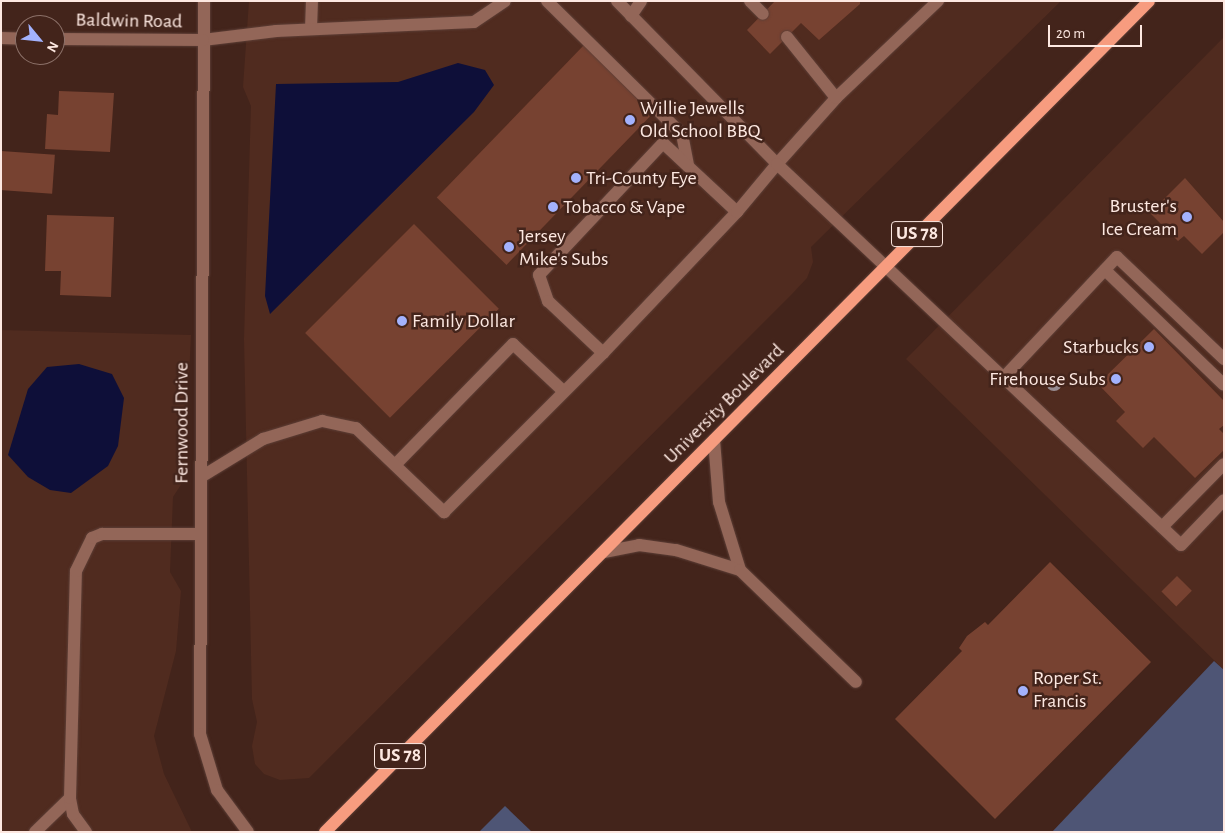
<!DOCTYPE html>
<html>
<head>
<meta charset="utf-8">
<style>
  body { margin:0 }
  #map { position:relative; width:1225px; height:833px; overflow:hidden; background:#43241b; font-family:"Alegreya Sans",sans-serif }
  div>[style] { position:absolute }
  .built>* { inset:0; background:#502b1f }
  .green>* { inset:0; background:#4e5575 }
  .water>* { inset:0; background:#0e0f39 }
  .building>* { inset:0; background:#774231; transform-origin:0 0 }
  .roads { filter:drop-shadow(0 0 1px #5d3f37) drop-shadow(0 0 1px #5d3f37) }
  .lane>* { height:12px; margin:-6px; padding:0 6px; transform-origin:6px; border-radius:6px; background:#936658 }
  .street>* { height:12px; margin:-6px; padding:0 6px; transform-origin:6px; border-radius:6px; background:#936658 }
  .primary>* { height:12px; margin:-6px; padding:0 6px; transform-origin:6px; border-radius:6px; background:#f79c7f }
  .trees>* { width:16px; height:16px; margin:-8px; border-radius:50%; background:#988c91 }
  .dots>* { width:14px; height:14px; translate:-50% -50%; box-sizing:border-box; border:2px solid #43241b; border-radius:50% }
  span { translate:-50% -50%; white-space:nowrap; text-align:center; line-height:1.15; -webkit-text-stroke:5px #43241b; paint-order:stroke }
  .shield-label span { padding:1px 4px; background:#43241b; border:1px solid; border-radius:4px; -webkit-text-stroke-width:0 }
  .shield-label { font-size:19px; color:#fde8e1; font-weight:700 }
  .street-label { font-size:20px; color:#fde8e1 }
  .poi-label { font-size:20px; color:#fde8e1 }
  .left { translate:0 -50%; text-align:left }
  .right { translate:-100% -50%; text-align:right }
  .frame { position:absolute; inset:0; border:2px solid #fde8e1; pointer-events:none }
  .north { position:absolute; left:15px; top:15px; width:50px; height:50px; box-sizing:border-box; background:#43241b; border:1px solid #8d726a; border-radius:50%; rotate:118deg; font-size:14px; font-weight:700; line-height:20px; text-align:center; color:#fde8e1 }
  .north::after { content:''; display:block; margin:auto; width:18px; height:22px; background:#a3b2fd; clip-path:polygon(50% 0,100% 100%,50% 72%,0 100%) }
  .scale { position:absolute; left:1048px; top:25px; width:94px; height:22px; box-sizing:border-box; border:2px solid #fde8e1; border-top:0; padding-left:6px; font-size:15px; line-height:18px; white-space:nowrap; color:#fde8e1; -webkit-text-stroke:4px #43241b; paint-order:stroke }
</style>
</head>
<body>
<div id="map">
  <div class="built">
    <div style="clip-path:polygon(249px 1px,1061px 1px,811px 247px,813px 262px,807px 278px,792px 294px,309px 778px,280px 780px,264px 774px,255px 764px,252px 746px,257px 722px,252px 699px,244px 339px,251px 106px,243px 87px)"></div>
    <div style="clip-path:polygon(1224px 37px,1224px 670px,906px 359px)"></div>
    <div style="clip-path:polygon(1px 330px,191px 335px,184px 480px,173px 497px,170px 572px,181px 591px,176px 651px,154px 736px,164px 774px,192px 832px,1px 832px)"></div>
  </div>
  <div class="green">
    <div style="clip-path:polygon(1214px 661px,1224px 670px,1224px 832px,1052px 832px)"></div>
    <div style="clip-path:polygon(505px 806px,532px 832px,479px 832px)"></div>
  </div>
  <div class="water">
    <div style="clip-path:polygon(458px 63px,485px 70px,494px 85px,474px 112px,270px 314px,265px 296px,276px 84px,398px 82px)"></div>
    <div style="clip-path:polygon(79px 364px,112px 374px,124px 398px,118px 446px,108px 466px,71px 493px,50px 490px,28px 477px,8px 455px,28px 389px,47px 367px)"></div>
  </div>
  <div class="building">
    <div style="clip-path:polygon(775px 1px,860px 1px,860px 4px,819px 40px,801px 23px,770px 54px,747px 30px)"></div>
    <div style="left:584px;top:45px;width:97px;height:212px;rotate:44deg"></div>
    <div style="clip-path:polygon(59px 91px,114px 93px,110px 152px,45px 149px,47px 114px,58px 115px)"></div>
    <div style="left:1px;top:151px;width:54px;height:39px;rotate:4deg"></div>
    <div style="clip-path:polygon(1185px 178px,1224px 222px,1224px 232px,1202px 254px,1184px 236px,1178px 241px,1150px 213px)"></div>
    <div style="clip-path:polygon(47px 215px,114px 217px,111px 297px,60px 295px,61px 271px,45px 271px)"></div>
    <div style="left:414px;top:224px;width:120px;height:154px;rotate:45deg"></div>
    <div style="clip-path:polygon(1154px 329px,1224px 401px,1224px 425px,1219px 429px,1224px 434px,1224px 450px,1195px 478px,1154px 437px,1143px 448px,1116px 421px,1125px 412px,1098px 384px)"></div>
    <div style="clip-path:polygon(1050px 562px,1151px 662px,995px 819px,895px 719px,962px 651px,959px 648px,967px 636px,985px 622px,988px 625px)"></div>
    <div style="left:1177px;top:576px;width:21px;height:22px;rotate:45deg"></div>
  </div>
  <div class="roads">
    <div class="lane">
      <div style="left:547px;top:1px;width:190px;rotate:44.6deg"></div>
      <div style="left:682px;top:134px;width:33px;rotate:79deg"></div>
      <div style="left:617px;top:1px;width:228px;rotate:45.5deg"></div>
      <div style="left:777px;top:164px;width:89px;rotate:-48.2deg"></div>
      <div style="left:836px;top:98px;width:141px;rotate:-43.6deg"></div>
      <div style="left:750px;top:1px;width:18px;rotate:45deg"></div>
      <div style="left:631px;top:16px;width:18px;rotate:-56deg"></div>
      <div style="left:311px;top:29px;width:28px;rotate:-88deg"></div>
      <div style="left:787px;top:37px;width:78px;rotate:51.2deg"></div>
      <div style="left:203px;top:40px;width:74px;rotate:-7deg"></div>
      <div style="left:276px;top:31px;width:198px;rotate:-2.6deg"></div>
      <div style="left:474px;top:22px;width:37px;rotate:-34deg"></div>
      <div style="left:737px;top:212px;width:101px;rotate:-137deg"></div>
      <div style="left:663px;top:143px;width:181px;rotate:133.2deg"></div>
      <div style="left:539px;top:275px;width:28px;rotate:71deg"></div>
      <div style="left:548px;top:301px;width:76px;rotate:43.4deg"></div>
      <div style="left:603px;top:353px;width:195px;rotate:-46.5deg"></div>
      <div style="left:737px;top:212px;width:62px;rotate:-50.2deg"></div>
      <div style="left:777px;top:164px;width:555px;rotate:43.32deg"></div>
      <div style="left:1181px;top:545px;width:62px;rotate:-46.3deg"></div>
      <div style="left:1105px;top:270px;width:165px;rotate:44deg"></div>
      <div style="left:1006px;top:375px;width:162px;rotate:-46.8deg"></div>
      <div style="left:1117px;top:257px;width:148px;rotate:43.6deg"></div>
      <div style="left:714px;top:440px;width:62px;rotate:85.4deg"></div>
      <div style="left:719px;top:502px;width:71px;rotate:72.8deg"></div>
      <div style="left:395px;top:465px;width:169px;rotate:-45.7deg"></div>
      <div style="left:513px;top:344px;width:69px;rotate:43.2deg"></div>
      <div style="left:201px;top:477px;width:73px;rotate:-31.5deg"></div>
      <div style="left:263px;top:439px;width:62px;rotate:-17deg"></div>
      <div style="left:322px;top:421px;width:35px;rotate:12deg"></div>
      <div style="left:356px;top:428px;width:122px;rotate:43.7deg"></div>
      <div style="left:444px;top:512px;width:225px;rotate:-45deg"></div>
      <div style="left:1162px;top:527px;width:88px;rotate:-45.5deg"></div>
      <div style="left:604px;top:552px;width:36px;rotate:-11deg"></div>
      <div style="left:639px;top:545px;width:37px;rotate:8deg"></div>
      <div style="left:676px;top:550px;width:67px;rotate:17.4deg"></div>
      <div style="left:740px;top:570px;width:161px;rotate:44deg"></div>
      <div style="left:35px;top:832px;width:49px;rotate:-44.2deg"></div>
      <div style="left:86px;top:832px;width:22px;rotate:-126deg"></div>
      <div style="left:73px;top:814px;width:16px;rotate:-101deg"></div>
      <div style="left:70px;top:798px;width:227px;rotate:-88.5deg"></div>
      <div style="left:76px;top:571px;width:37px;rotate:-64deg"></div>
      <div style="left:92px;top:538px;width:11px;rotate:-22deg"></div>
      <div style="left:102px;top:534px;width:99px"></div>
    </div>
    <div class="street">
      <div style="left:204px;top:1px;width:733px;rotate:90.31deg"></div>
      <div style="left:200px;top:734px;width:59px;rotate:73.1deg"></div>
      <div style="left:217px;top:790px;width:52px;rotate:53.6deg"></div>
      <div style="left:1px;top:38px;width:24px;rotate:2deg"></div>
      <div style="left:55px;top:39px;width:148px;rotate:0.4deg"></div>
    </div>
    <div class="primary">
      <div style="left:325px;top:832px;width:1170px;rotate:-45.24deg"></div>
    </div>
  </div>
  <div class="trees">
    <div style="left:1054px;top:383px"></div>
  </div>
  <div class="dots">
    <div style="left:630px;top:120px;background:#a3b2fd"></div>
    <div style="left:576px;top:178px;background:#a3b2fd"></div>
    <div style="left:553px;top:207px;background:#a3b2fd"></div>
    <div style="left:1187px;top:217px;background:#a3b2fd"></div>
    <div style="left:509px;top:247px;background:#a3b2fd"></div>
    <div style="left:402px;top:321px;background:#a3b2fd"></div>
    <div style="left:1149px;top:347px;background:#a3b2fd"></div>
    <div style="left:1116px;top:379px;background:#a3b2fd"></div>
    <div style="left:1023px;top:691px;background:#a3b2fd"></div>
  </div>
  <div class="shield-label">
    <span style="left:917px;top:234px">US 78</span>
    <span style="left:400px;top:756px">US 78</span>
  </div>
  <div class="street-label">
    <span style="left:129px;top:21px;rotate:1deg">Baldwin Road</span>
    <span style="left:724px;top:404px;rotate:-45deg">University Boulevard</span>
    <span style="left:182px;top:423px;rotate:-90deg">Fernwood Drive</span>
  </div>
  <div class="poi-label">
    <span class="left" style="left:640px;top:120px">Willie Jewells<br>Old School BBQ</span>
    <span class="left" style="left:586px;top:178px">Tri-County Eye</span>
    <span class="right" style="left:1177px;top:218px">Bruster's<br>Ice Cream</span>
    <span class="left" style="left:563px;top:207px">Tobacco &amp; Vape</span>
    <span class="left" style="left:519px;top:248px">Jersey<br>Mike's Subs</span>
    <span class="left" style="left:412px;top:321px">Family Dollar</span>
    <span class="right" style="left:1139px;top:347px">Starbucks</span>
    <span class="right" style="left:1106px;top:379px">Firehouse Subs</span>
    <span class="left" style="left:1033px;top:690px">Roper St.<br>Francis</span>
  </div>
  <div class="frame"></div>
  <div class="north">N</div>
  <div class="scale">20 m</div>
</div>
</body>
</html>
